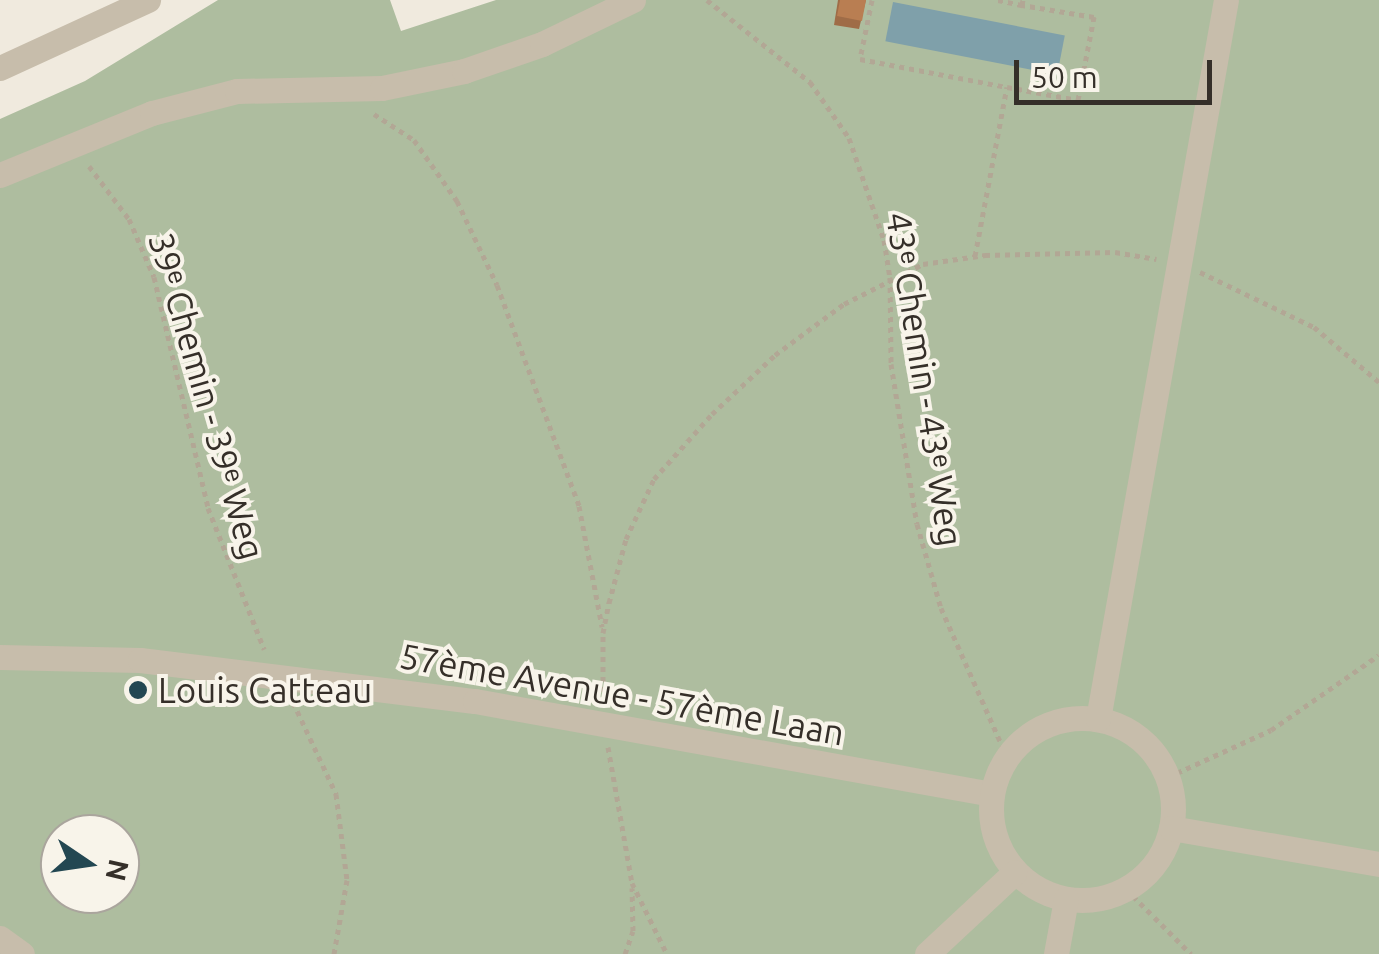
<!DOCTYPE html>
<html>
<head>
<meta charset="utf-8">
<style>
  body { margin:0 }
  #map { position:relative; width:1379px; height:954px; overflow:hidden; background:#f0eade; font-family:Ubuntu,sans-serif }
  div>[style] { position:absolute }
  .green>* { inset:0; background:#aebd9f }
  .water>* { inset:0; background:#7fa0aa; transform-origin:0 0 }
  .path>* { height:5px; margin-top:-2.5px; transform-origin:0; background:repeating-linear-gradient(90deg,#b2a795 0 5px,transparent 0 10px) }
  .minor>* { height:25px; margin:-12.5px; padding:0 12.5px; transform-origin:12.5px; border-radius:12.5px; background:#c7bdab }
  .minor>.ring { margin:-12.5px; padding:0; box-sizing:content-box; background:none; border:25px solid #c7bdab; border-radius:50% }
  .wall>* { inset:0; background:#9f6c47 }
  .building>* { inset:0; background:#b97e52 }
  .dots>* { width:28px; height:28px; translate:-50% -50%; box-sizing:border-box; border:5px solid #f8f4ea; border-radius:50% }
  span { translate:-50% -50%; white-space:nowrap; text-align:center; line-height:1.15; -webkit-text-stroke:8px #f8f4ea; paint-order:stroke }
  .street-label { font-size:35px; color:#352f29 }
  .poi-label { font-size:35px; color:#352f29 }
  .left { translate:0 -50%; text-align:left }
  .north { position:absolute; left:40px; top:814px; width:100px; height:100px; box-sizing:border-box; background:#f8f4ea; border:2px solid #aaa59d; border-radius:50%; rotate:103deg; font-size:28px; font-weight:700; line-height:40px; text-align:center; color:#352f29 }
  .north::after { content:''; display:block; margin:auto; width:35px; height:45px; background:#234752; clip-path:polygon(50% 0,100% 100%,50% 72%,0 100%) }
  .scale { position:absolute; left:1014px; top:60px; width:198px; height:45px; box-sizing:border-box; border:5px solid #352f29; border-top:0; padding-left:12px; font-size:30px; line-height:35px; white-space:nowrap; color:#352f29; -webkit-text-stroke:8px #f8f4ea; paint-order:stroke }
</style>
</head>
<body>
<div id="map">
  <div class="green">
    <div style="clip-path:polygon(evenodd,218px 0,390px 0,401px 31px,496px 0,1379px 0,1379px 954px,0 954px,0 119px,85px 81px,218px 0,60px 834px,120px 834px,120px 894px,60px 894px,60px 834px)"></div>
  </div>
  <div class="water">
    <div style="left:893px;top:2px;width:175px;height:40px;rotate:11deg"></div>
  </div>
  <div class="path">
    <div style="left:707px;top:0;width:132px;rotate:38.5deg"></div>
    <div style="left:810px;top:82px;width:68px;rotate:55.1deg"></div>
    <div style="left:849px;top:138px;width:108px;rotate:71.1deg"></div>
    <div style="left:884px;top:240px;width:37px;rotate:81deg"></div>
    <div style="left:890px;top:277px;width:87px;rotate:89.3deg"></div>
    <div style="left:891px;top:364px;width:162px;rotate:80.8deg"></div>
    <div style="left:917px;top:524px;width:87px;rotate:74.1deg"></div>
    <div style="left:941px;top:608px;width:163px;rotate:66.1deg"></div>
    <div style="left:872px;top:0;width:60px;rotate:101.5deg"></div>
    <div style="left:860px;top:59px;width:150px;rotate:10.8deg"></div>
    <div style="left:998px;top:0;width:25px;rotate:12deg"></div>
    <div style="left:374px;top:114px;width:48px;rotate:33deg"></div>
    <div style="left:414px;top:140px;width:75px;rotate:54.8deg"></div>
    <div style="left:457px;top:201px;width:93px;rotate:64.5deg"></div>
    <div style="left:497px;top:285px;width:236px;rotate:69.6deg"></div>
    <div style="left:579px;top:506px;width:123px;rotate:79.2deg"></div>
    <div style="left:89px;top:166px;width:66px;rotate:53deg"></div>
    <div style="left:129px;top:219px;width:63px;rotate:66.7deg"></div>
    <div style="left:154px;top:277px;width:237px;rotate:76.8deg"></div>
    <div style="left:208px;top:508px;width:152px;rotate:68.3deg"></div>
    <div style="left:975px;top:256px;width:172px;rotate:-79.3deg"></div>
    <div style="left:1007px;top:87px;width:72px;rotate:10.4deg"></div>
    <div style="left:1078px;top:100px;width:85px;rotate:-79.1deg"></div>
    <div style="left:1094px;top:17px;width:73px;rotate:-170.5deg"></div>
    <div style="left:1022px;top:5px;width:5px;rotate:-79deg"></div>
    <div style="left:1200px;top:272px;width:127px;rotate:25.8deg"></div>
    <div style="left:1314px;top:327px;width:85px;rotate:40.2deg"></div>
    <div style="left:603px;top:701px;width:68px;rotate:-90deg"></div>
    <div style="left:603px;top:633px;width:31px;rotate:-79deg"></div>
    <div style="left:609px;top:603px;width:66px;rotate:-75.1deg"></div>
    <div style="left:626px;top:539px;width:66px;rotate:-65deg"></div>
    <div style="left:654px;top:479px;width:87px;rotate:-48.3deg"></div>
    <div style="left:712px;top:414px;width:86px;rotate:-43.1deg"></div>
    <div style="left:775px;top:355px;width:86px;rotate:-36.5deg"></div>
    <div style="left:844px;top:304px;width:89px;rotate:-26.9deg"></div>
    <div style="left:923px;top:264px;width:63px;rotate:-8.3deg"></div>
    <div style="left:985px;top:255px;width:130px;rotate:-1.3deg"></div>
    <div style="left:1115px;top:252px;width:42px;rotate:9.7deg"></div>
    <div style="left:293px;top:702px;width:102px;rotate:64.9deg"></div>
    <div style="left:336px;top:794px;width:87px;rotate:82.7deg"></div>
    <div style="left:347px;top:880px;width:75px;rotate:100deg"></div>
    <div style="left:608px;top:747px;width:138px;rotate:80deg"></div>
    <div style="left:632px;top:883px;width:79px;rotate:63.8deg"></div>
    <div style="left:1168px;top:777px;width:113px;rotate:-24.5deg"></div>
    <div style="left:1271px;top:730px;width:131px;rotate:-34.8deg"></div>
    <div style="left:1126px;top:889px;width:92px;rotate:45deg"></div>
    <div style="left:625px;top:954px;width:24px;rotate:-71deg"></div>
    <div style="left:633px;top:931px;width:43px;rotate:-91.3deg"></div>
  </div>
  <div class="minor">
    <div style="left:0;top:68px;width:163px;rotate:-24.7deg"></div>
    <div style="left:0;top:175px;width:164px;rotate:-22.2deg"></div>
    <div style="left:152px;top:113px;width:88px;rotate:-14.5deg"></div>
    <div style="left:237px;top:91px;width:145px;rotate:-1.2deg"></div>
    <div style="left:382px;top:88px;width:84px;rotate:-11.7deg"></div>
    <div style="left:464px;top:71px;width:83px;rotate:-19.1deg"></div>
    <div style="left:542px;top:44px;width:101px;rotate:-25.8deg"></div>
    <div style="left:0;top:657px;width:140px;rotate:1.2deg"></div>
    <div style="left:140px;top:660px;width:337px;rotate:7deg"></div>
    <div style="left:475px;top:701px;width:525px;rotate:10.2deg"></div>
    <div class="ring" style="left:991px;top:718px;width:157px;height:157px"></div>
    <div style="left:1098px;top:719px;width:730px;rotate:-79.91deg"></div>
    <div style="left:1171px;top:828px;width:211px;rotate:9.8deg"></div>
    <div style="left:0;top:938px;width:27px;rotate:36deg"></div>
    <div style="left:927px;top:954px;width:120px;rotate:-43deg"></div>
    <div style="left:1056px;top:954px;width:56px;rotate:-79.7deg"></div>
  </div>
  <div class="wall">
    <div style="clip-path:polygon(838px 0,866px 0,859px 29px,834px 25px)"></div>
  </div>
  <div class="building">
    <div style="clip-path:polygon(840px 0,866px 0,862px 21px,837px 16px)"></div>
  </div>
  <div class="dots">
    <div style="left:138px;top:690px;background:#234752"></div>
  </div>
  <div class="street-label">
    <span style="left:925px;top:379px;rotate:81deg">43ᵉ Chemin - 43ᵉ Weg</span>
    <span style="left:207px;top:396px;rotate:74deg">39ᵉ Chemin - 39ᵉ Weg</span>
    <span style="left:622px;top:694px;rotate:10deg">57ème Avenue - 57ème Laan</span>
  </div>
  <div class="poi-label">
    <span class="left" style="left:158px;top:690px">Louis Catteau</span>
  </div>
  <div class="north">N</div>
  <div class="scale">50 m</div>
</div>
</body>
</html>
